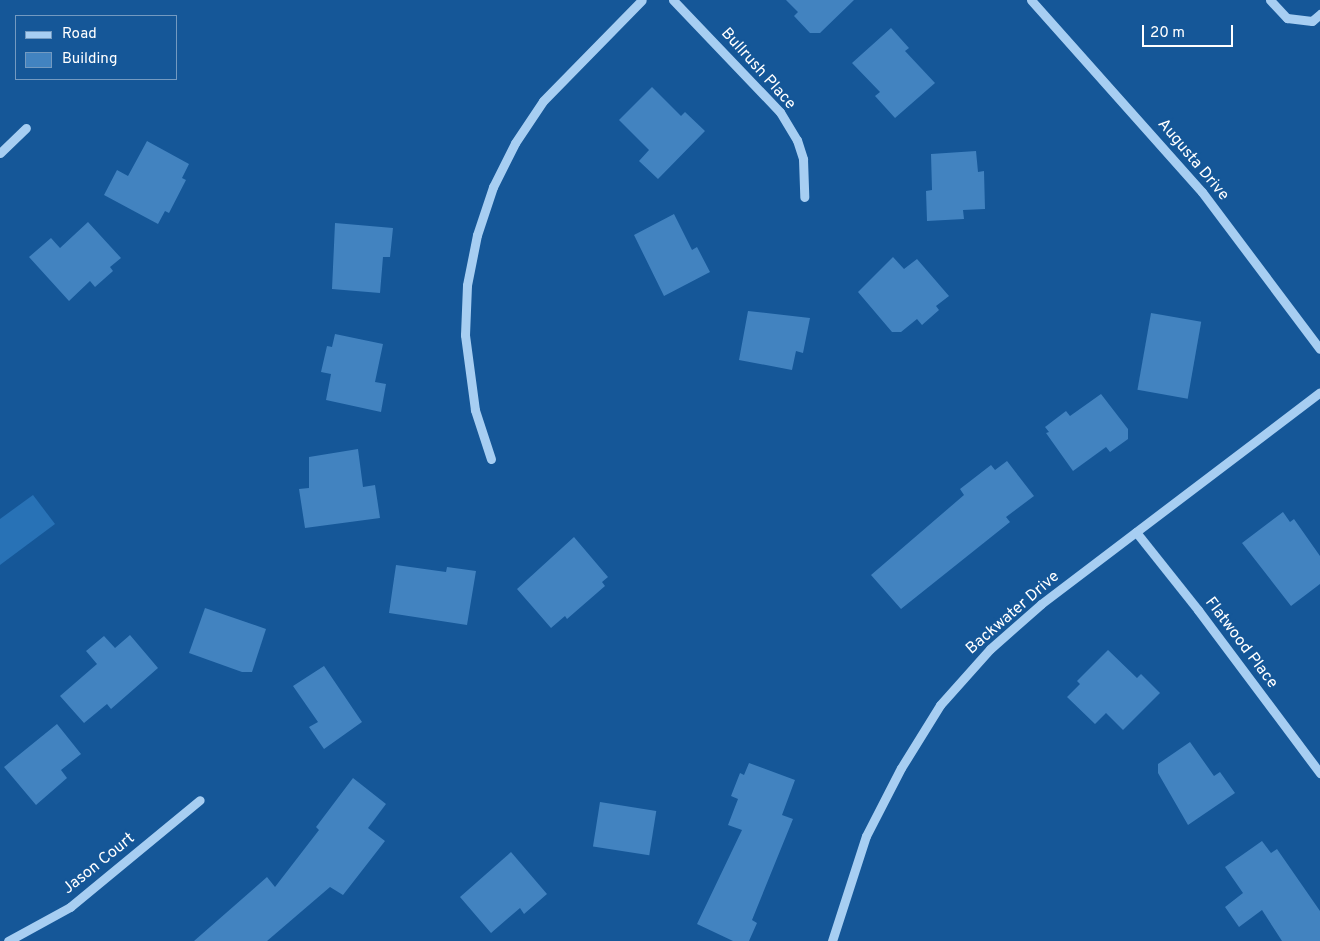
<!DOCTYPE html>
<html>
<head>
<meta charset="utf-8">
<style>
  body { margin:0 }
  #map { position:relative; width:1320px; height:941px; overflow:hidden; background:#155798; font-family:Overpass,sans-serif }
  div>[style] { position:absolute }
  .green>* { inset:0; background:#2872b6 }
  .building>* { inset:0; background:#4283c0; transform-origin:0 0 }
  .minor>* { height:9px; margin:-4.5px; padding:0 4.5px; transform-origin:4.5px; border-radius:4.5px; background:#a7cef2 }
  span { translate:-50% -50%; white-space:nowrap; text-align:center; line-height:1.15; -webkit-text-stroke:4px #155798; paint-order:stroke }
  .street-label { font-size:16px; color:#fff }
  .legend { position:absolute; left:15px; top:15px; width:162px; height:65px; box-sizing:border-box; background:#155798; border:1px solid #739ac1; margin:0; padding:6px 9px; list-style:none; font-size:15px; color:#fff }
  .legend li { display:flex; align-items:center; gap:10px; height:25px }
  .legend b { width:25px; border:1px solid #739ac1 }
  .scale { position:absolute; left:1142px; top:25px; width:91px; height:22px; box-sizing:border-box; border:2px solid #fff; border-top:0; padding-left:6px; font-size:15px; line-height:18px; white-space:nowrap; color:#fff; -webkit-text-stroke:4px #155798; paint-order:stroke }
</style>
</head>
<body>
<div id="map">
  <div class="green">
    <div style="clip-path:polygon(33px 495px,55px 524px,0 565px,0 519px)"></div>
  </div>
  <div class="building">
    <div style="clip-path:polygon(786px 0,854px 0,820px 33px,810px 33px,794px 16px,798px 12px)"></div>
    <div style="clip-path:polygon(891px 28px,909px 48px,905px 51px,935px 83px,895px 118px,875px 96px,880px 92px,852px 63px)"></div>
    <div style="clip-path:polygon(652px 87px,681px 116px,685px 112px,705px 131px,658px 179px,639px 161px,649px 150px,619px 120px)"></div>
    <div style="clip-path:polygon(147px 141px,189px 164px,182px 178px,186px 180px,169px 213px,165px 211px,158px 224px,104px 195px,117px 170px,128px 176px)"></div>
    <div style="clip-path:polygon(976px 151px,978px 172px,984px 171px,985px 209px,963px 210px,964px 219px,927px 221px,926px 191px,932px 190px,931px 154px)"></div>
    <div style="clip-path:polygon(674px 214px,692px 250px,697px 247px,710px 272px,664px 296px,634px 235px)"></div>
    <div style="clip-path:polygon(88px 222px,121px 258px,110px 267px,113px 271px,95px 287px,90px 281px,69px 301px,29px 257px,51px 238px,60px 248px)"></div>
    <div style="clip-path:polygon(335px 223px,393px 228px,390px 257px,383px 257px,380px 293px,332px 289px)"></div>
    <div style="clip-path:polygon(893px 257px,904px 269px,917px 259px,949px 296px,936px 306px,939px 310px,922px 325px,917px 319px,901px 332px,892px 332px,858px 292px)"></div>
    <div style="clip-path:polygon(748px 311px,810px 318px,803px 353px,796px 351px,792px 370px,739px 360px)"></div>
    <div style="left:1151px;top:313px;width:51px;height:78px;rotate:10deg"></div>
    <div style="clip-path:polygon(335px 334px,383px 344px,375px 382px,386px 384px,381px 412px,326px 400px,331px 374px,321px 372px,327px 346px,332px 347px)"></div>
    <div style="clip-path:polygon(1101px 394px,1128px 429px,1128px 439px,1110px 452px,1106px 447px,1073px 471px,1046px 433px,1049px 432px,1045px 427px,1066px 411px,1070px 416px)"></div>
    <div style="clip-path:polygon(358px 449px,363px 487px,375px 485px,380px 518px,305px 528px,299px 489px,309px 488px,309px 457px)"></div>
    <div style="clip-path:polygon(1007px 461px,1034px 496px,1006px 517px,1010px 522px,901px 609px,871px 575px,964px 495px,960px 489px,991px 465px,995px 470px)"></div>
    <div style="clip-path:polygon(1283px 512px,1290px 522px,1294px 519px,1320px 556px,1320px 584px,1291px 606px,1242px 543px)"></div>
    <div style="clip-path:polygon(574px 537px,608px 577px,602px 582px,605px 586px,567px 619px,565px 616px,551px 628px,517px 589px)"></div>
    <div style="clip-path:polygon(396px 565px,446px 572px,447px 567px,476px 571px,467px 625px,389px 613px)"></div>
    <div style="clip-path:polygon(205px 608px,266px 629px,252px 672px,242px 672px,189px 653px)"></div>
    <div style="clip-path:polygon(130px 635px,158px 668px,111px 709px,107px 704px,84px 723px,60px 696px,97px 664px,86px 651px,104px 636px,115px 648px)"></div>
    <div style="clip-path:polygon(1108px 650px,1137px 678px,1141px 674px,1160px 693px,1123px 730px,1106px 713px,1095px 724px,1067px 697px,1080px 684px,1077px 681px)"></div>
    <div style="clip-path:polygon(324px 666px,362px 722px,324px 749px,309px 727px,318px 722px,293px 686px)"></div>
    <div style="clip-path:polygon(57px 724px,81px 754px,61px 770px,67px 778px,36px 805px,4px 767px)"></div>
    <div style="clip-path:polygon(1190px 742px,1214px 776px,1220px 772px,1235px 793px,1188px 825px,1158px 773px,1158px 764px)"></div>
    <div style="clip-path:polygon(749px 763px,795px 780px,782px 815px,793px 819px,752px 920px,757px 923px,749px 941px,733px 941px,697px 924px,742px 830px,728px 825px,738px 799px,731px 796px,740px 773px,744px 775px)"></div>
    <div style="clip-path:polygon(353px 778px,386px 804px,368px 828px,385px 841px,343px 895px,330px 887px,267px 941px,194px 941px,267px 877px,275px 887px,319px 830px,316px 827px)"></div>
    <div style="left:600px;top:802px;width:57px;height:45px;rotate:9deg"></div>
    <div style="clip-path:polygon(1262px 841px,1271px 853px,1277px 849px,1320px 911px,1320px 941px,1282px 941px,1262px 910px,1239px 927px,1225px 907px,1243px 893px,1225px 867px)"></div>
    <div style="clip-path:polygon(511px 852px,547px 894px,524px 914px,520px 908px,491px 933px,460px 897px)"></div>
  </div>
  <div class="minor">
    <div style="left:673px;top:0;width:155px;rotate:46.3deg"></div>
    <div style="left:780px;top:112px;width:33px;rotate:59deg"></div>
    <div style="left:797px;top:140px;width:20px;rotate:72deg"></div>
    <div style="left:803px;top:159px;width:38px;rotate:88deg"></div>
    <div style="left:1031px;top:0;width:257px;rotate:48.3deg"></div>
    <div style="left:1202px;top:192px;width:196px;rotate:53.1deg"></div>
    <div style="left:1270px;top:0;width:25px;rotate:47deg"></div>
    <div style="left:1287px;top:18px;width:25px;rotate:7deg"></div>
    <div style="left:1312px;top:21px;width:11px;rotate:-41deg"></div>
    <div style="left:0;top:153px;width:36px;rotate:-44deg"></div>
    <div style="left:491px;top:459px;width:52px;rotate:-108.1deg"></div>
    <div style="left:475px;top:410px;width:76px;rotate:-97.6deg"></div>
    <div style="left:465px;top:335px;width:50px;rotate:-87.7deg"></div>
    <div style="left:467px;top:285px;width:51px;rotate:-78.7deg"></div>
    <div style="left:477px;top:235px;width:51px;rotate:-71.6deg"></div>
    <div style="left:493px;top:187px;width:49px;rotate:-63.4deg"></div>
    <div style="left:515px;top:143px;width:50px;rotate:-56.3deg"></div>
    <div style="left:543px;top:101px;width:141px;rotate:-45.6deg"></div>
    <div style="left:1136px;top:532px;width:100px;rotate:51.5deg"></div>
    <div style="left:1198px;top:610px;width:204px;rotate:53.2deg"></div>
    <div style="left:8px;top:941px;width:71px;rotate:-28.7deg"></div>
    <div style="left:70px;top:907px;width:168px;rotate:-39.5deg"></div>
    <div style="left:832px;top:941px;width:110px;rotate:-72.1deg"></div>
    <div style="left:866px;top:836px;width:76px;rotate:-62.8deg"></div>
    <div style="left:901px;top:768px;width:74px;rotate:-58.2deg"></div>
    <div style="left:940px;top:705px;width:75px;rotate:-48.2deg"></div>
    <div style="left:990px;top:649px;width:68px;rotate:-41.4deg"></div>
    <div style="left:1041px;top:604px;width:350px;rotate:-37.2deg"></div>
  </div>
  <div class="street-label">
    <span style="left:758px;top:69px;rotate:48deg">Bullrush Place</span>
    <span style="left:1193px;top:160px;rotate:50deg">Augusta Drive</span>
    <span style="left:1013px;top:613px;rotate:-41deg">Backwater Drive</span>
    <span style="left:1241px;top:643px;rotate:53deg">Flatwood Place</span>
    <span style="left:99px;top:864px;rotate:-39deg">Jason Court</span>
  </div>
  <ul class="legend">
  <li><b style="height:6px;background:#a7cef2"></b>Road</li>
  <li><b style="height:14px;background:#4283c0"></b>Building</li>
  </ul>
  <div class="scale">20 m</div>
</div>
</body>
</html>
